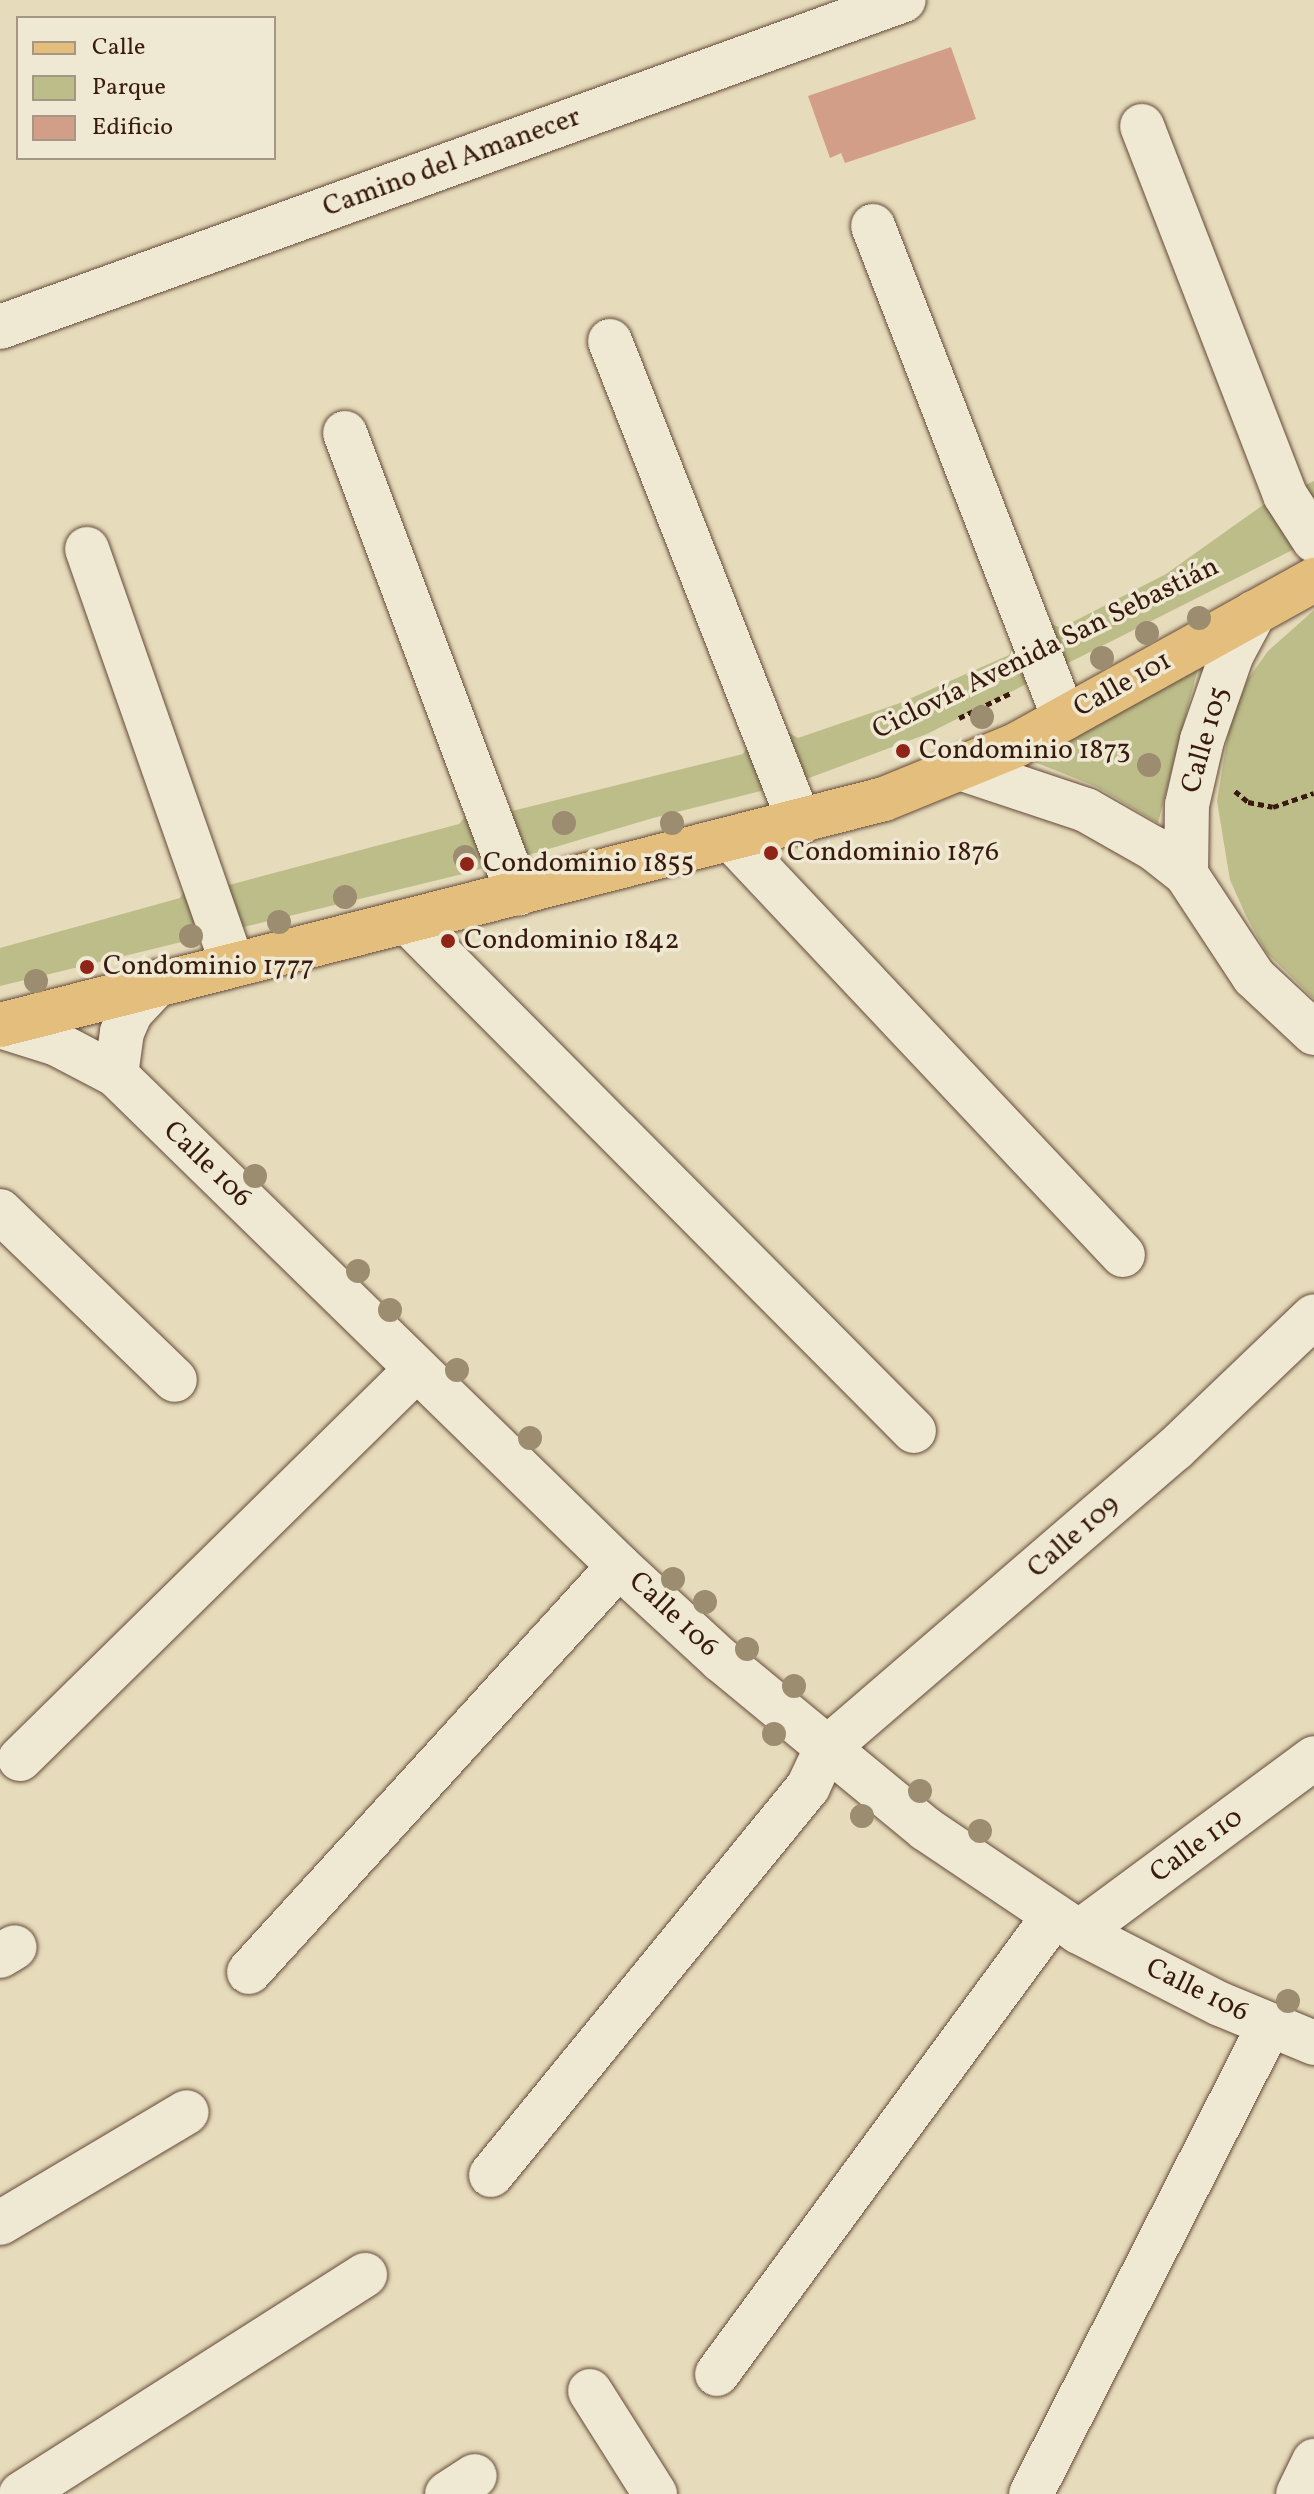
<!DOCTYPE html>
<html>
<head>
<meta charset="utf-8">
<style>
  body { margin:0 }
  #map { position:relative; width:1314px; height:2494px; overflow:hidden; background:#e6dbba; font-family:Vollkorn,serif }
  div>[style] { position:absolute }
  .green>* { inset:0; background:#bdbd8a }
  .building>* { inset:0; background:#d39e87 }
  .path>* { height:5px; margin-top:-2.5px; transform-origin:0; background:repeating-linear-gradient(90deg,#381a0e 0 6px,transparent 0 10px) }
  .roads { filter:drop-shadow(0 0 2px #644a39) drop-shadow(0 0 2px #644a39) }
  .minor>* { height:44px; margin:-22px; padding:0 22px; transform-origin:22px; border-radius:22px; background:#efe8d2 }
  .major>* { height:44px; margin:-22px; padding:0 22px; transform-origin:22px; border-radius:22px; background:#e3be7d }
  .trees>* { width:24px; height:24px; margin:-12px; border-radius:50%; background:#9c8c70 }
  .dots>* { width:22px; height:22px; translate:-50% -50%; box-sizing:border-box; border:4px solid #efe8d2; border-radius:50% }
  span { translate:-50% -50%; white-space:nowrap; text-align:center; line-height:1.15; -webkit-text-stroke:7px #efe8d2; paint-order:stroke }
  .street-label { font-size:28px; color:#381a0e }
  .poi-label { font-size:28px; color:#381a0e }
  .left { translate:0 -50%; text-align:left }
  .legend { position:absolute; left:16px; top:16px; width:260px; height:144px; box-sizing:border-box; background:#efe8d2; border:2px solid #a69684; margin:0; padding:10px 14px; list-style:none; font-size:24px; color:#381a0e }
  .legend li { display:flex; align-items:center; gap:16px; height:40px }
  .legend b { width:40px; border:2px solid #a69684 }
</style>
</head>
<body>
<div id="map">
  <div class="green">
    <div style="clip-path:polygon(1314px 481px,1314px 539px,927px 734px,801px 781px,653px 818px,467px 873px,0 986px,0 948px,180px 898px,186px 888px,223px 877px,229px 885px,459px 824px,465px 817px,503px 806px,512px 811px,743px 754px,747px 746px,789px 733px,798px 738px,900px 703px,1009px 655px,1013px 645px,1052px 624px,1061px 628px,1166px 574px,1263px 505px)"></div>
    <div style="clip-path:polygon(1314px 610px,1314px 999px,1266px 952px,1246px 916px,1230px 880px,1217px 801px,1230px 722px,1248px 679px,1268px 651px)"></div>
    <div style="clip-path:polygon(1199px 664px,1158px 823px,1097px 787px,1032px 761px)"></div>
  </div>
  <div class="building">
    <div style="clip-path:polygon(951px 47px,976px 119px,845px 163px,841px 153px,830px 158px,808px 96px)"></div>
  </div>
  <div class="path">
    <div style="left:959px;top:718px;width:58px;rotate:-25.7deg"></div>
    <div style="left:1235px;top:791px;width:17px;rotate:40deg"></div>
    <div style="left:1248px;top:802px;width:25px;rotate:11deg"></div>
    <div style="left:1273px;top:807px;width:43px;rotate:-18.9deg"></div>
  </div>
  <div class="roads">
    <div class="minor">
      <div style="left:1142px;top:126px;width:396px;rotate:68.8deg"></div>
      <div style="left:1285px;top:495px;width:54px;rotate:57.2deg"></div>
      <div style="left:873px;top:226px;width:528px;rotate:68.78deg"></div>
      <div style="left:0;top:327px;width:961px;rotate:-19.89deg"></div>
      <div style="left:610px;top:341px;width:518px;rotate:68.49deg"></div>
      <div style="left:345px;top:433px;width:492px;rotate:69.4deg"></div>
      <div style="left:87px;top:549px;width:439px;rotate:70.7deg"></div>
      <div style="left:963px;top:769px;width:130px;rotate:18.4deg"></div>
      <div style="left:1086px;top:810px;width:77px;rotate:29.6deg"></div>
      <div style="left:1153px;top:848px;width:42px;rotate:38.2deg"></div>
      <div style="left:1186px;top:874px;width:123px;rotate:56.6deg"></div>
      <div style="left:1254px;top:977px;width:82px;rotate:43deg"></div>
      <div style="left:732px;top:840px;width:570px;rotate:46.71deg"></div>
      <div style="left:1186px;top:874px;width:69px;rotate:-89.2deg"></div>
      <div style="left:1187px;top:805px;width:67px;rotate:-77deg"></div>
      <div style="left:1202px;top:740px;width:91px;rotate:-70.8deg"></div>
      <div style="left:1232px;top:654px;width:47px;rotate:-61.8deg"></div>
      <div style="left:407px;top:921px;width:719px;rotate:45.17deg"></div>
      <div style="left:0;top:1026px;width:60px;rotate:17.5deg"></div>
      <div style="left:57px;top:1044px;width:67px;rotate:27.7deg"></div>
      <div style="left:116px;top:1075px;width:703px;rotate:44.31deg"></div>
      <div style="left:619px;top:1566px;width:139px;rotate:42.7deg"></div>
      <div style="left:721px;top:1660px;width:266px;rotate:39.5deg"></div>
      <div style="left:926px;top:1829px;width:184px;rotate:33.9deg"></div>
      <div style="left:1079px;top:1932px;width:158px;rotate:27.1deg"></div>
      <div style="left:1220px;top:2004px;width:102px;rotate:22.5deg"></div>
      <div style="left:116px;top:1075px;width:43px;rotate:-82.1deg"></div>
      <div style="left:122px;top:1032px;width:22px;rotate:-66deg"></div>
      <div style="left:131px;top:1012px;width:42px;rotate:-46.9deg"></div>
      <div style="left:0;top:1211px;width:243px;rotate:44deg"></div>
      <div style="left:20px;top:1759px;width:555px;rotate:-44.49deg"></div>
      <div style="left:1079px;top:1932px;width:292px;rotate:-36.5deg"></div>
      <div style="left:0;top:1956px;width:17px;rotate:-31deg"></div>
      <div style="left:249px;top:1972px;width:549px;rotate:-47.66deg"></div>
      <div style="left:491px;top:2175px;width:501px;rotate:-50.75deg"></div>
      <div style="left:808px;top:1787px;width:42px;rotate:-64.7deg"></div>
      <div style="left:826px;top:1749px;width:460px;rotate:-40.7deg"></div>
      <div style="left:1175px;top:1449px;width:192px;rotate:-43.7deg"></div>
      <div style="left:0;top:2223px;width:217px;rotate:-30.7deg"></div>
      <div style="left:717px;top:2374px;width:567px;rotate:-53.68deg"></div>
      <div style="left:590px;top:2391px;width:122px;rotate:57.7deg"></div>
      <div style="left:21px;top:2494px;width:408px;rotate:-32.5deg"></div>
      <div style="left:447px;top:2494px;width:33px;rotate:-33deg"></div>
      <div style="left:1031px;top:2494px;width:525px;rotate:-63.04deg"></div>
      <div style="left:1298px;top:2494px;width:37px;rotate:-64deg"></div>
    </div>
    <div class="major">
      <div style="left:0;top:1025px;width:912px;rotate:-14.34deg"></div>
      <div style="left:884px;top:799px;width:143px;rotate:-22.2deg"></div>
      <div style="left:1016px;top:745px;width:341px;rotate:-29deg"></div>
    </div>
  </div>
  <div class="trees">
    <div style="left:1199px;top:618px"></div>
    <div style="left:1147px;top:633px"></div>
    <div style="left:1102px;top:658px"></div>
    <div style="left:982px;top:717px"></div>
    <div style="left:1149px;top:765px"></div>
    <div style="left:564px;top:823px"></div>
    <div style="left:672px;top:823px"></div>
    <div style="left:465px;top:857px"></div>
    <div style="left:345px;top:897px"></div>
    <div style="left:279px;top:922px"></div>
    <div style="left:191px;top:936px"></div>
    <div style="left:36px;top:981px"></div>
    <div style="left:255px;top:1176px"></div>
    <div style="left:358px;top:1271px"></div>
    <div style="left:390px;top:1310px"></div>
    <div style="left:457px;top:1370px"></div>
    <div style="left:530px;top:1438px"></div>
    <div style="left:673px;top:1579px"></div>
    <div style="left:705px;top:1602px"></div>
    <div style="left:747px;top:1649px"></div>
    <div style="left:794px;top:1686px"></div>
    <div style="left:774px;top:1734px"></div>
    <div style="left:920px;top:1791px"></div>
    <div style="left:862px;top:1816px"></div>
    <div style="left:980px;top:1831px"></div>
    <div style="left:1288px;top:2001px"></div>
  </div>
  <div class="dots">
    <div style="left:903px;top:751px;background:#8f2418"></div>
    <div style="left:771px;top:853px;background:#8f2418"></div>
    <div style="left:467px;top:864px;background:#8f2418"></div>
    <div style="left:448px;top:941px;background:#8f2418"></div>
    <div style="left:87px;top:967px;background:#8f2418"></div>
  </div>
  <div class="street-label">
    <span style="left:452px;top:163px;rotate:-20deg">Camino del Amanecer</span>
    <span style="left:1046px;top:649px;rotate:-26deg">Ciclovía Avenida San Sebastián</span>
    <span style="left:1123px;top:685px;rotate:-29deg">Calle 101</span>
    <span style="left:1206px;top:740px;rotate:-74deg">Calle 105</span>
    <span style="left:207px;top:1165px;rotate:44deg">Calle 106</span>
    <span style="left:1074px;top:1537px;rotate:-41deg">Calle 109</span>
    <span style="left:673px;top:1615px;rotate:43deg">Calle 106</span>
    <span style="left:1197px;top:1846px;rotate:-36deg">Calle 110</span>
    <span style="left:1197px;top:1991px;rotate:26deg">Calle 106</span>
  </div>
  <div class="poi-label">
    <span class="left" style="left:919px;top:751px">Condominio 1873</span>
    <span class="left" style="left:787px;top:853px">Condominio 1876</span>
    <span class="left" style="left:483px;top:864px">Condominio 1855</span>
    <span class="left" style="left:464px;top:941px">Condominio 1842</span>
    <span class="left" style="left:103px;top:967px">Condominio 1777</span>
  </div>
  <ul class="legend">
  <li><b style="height:10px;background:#e3be7d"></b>Calle</li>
  <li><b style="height:22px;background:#bdbd8a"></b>Parque</li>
  <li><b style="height:22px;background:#d39e87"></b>Edificio</li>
  </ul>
</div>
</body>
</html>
